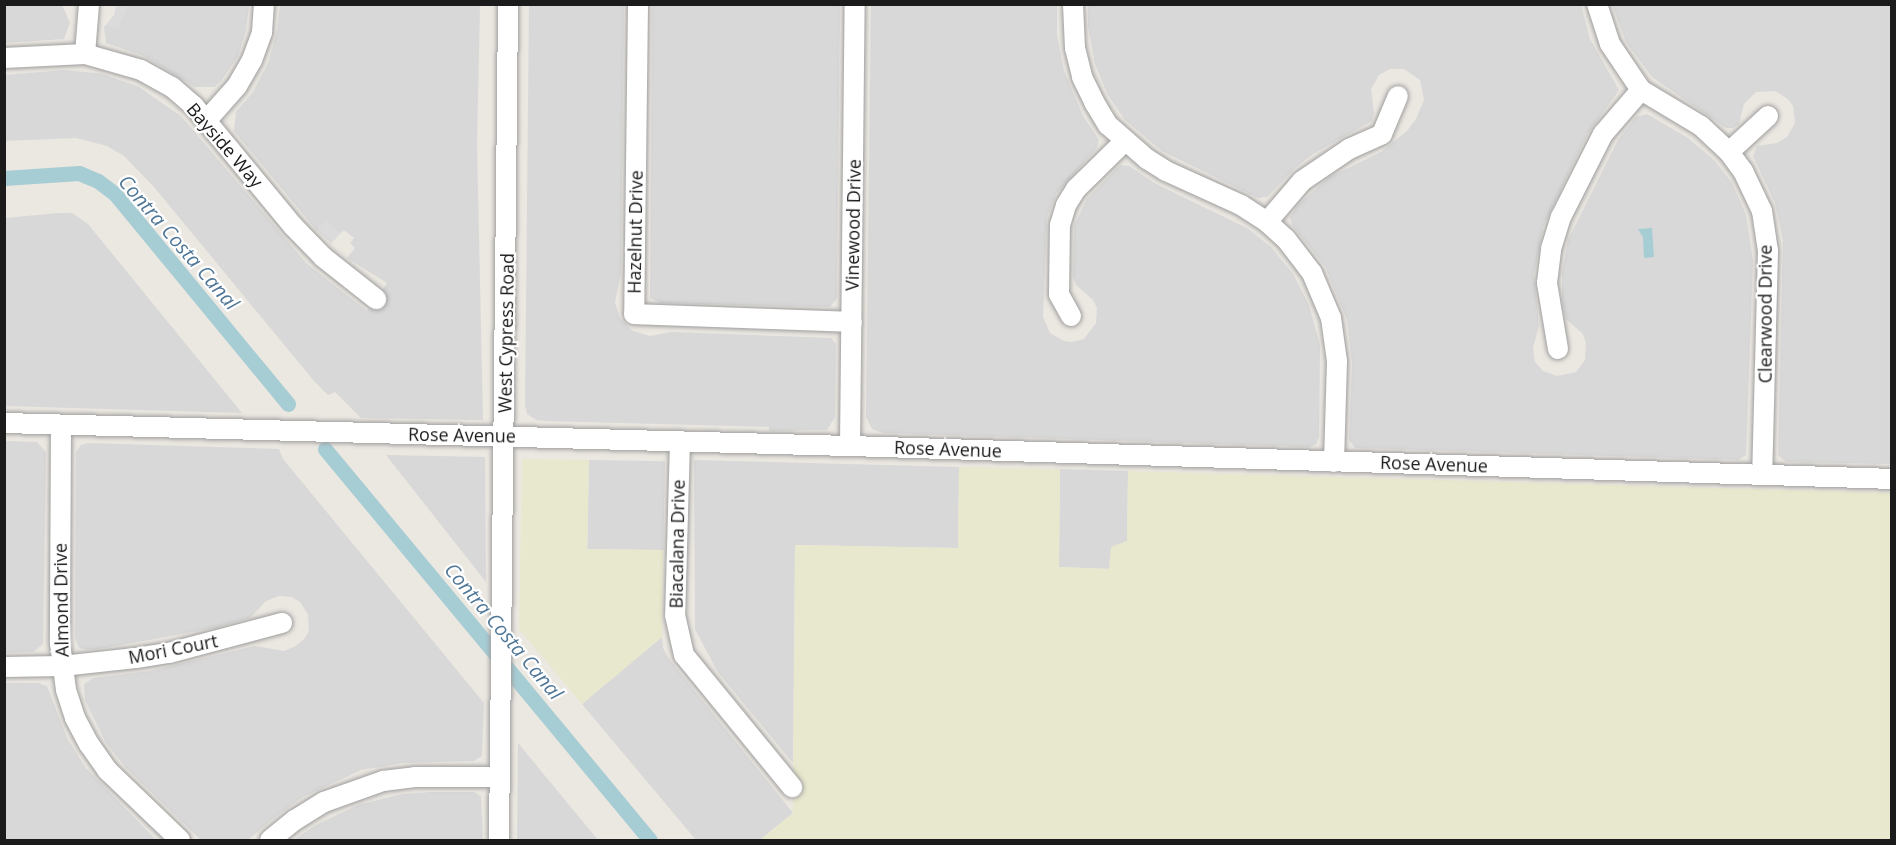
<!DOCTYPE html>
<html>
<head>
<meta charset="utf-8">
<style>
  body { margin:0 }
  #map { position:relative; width:1896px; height:845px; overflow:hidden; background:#ebe7e1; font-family:"Open Sans",sans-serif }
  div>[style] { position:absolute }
  .residential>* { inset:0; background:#d9d8d8; transform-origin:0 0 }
  .farmland>* { inset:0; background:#e8e8ce }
  .parking>* { inset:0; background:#dbdbdb; transform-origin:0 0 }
  .water>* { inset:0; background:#a6ccd4 }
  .canal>* { height:15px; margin:-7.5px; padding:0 7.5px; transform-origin:7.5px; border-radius:7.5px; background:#a6ccd4 }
  .roads { filter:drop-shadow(0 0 2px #9f9f9f) drop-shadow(0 0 2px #9f9f9f) }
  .minor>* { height:20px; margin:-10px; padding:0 10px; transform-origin:10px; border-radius:10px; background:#fff }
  span { translate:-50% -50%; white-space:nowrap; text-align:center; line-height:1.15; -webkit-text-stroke:4.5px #fff; paint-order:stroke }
  .street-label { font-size:18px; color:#1b1b1b }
  .water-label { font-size:20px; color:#507797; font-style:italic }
  .frame { position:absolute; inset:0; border:6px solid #1b1b1b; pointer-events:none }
</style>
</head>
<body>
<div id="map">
  <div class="residential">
    <div style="clip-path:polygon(5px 4px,62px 5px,70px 23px,64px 39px,5px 43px)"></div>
    <div style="clip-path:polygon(128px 5px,249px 5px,246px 31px,238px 56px,221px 81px,214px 87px,195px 87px,144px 56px,106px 43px,104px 27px,106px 25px,118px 28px)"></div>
    <div style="clip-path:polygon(280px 5px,480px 5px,477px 144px,483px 420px,361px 418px,335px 392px,328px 395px,314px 381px,154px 187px,124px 156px,107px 146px,76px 138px,5px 141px,5px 75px,63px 70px,85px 72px,103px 74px,139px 87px,181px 116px,306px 263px,367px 311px,387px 283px,347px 258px,355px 248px,350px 243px,354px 238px,344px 230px,340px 234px,326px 221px,317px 231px,234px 131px,236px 112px,253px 92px,268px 63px,277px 31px)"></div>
    <div style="clip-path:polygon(529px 5px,624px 5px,621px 274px,615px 302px,620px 318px,633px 331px,650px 336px,672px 332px,831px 338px,836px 344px,835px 417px,827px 430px,769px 431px,769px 427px,546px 421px,536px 420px,527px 414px,525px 405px)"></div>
    <div style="clip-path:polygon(652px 5px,840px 5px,837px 298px,830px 307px,660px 303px,650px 298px)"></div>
    <div style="clip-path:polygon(871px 5px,1057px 5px,1057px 35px,1064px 71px,1083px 116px,1099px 140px,1097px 148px,1056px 194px,1047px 218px,1043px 317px,1050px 333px,1064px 341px,1072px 342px,1084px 339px,1096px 323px,1097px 308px,1093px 300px,1076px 285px,1073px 277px,1074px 226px,1087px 199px,1117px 168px,1121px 165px,1129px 166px,1156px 184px,1247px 228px,1271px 247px,1293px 274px,1309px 305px,1320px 345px,1319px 437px,1316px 444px,1310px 447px,883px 433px,872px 429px,866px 417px)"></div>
    <div style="clip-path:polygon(1088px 5px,1581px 5px,1590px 39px,1619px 90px,1587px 135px,1543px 227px,1534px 275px,1539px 326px,1533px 348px,1535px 362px,1543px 371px,1557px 376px,1576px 372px,1585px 360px,1586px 343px,1583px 334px,1566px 319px,1562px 299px,1562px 273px,1568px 240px,1618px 140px,1636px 117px,1647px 114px,1688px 138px,1714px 160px,1732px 183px,1746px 215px,1753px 261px,1746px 455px,1738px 460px,1355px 448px,1349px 440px,1352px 363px,1347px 320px,1325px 266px,1292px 225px,1290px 217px,1298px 205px,1328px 178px,1381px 152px,1407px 131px,1416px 119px,1424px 100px,1420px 80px,1404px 69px,1390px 69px,1379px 75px,1371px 89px,1374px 113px,1372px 121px,1313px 154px,1295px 168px,1267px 197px,1258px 198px,1162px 151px,1125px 120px,1108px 95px,1095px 64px,1088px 26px)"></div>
    <div style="clip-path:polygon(1612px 5px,1891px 5px,1891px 464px,1786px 462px,1778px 455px,1783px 240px,1775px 203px,1753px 156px,1757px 146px,1777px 143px,1787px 137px,1795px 123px,1793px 106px,1788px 99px,1775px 91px,1756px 92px,1744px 104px,1739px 124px,1733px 128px,1726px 128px,1652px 77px,1626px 42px)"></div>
    <div style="clip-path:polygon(59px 213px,72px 213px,88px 224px,242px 413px,5px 406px,5px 218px)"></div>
    <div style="clip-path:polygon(5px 441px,37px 442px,46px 452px,43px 644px,33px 652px,5px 653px)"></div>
    <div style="clip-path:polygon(88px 443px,279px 449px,283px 459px,484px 703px,482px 756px,474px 761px,403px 763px,361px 770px,303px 797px,274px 818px,248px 840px,201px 840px,126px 768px,106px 743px,85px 700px,84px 684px,93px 678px,150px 671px,255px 646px,284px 651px,296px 646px,305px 638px,309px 631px,308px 614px,300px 602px,292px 597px,279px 596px,266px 601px,250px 618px,214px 628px,105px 648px,88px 650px,79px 648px,75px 638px,76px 452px,81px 445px)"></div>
    <div style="clip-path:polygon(386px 455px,485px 457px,486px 582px)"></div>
    <div style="left:589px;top:460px;width:76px;height:89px;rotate:1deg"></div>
    <div style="clip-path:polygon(694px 460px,959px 467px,958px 548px,795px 545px,793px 763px,717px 671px,695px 629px)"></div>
    <div style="clip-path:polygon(1060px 469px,1128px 471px,1127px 541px,1110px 569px,1059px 567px)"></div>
    <div style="clip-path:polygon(662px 637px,663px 648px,669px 659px,793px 813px,760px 840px,696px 840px,582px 704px)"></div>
    <div style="clip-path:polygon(5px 683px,38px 683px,47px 686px,67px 738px,85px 767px,156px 840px,5px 840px)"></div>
    <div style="clip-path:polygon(518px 743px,598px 840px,517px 840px)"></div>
    <div style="clip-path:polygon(432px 792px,474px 792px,481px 796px,483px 840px,294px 840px,316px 825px,358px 805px,402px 794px)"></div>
  </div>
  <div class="farmland">
    <div style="clip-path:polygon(522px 459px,589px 460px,587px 549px,663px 550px,662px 637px,582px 704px,519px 629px)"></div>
    <div style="clip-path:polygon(959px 467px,1060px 469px,1059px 567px,1109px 569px,1111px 547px,1127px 541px,1128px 471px,1891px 493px,1891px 840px,760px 840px,793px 813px,795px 545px,958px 548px)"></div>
  </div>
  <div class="parking">
    <div style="clip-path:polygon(116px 5px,128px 5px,118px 29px,106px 25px,114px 15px)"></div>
    <div style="left:326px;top:221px;width:19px;height:13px;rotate:43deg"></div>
  </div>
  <div class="water">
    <div style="clip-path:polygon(1652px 228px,1654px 257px,1644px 258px,1643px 237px,1638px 229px)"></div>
  </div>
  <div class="canal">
    <div style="left:4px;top:178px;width:75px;rotate:-3.8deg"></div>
    <div style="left:79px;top:173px;width:21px;rotate:23deg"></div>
    <div style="left:98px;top:181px;width:21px;rotate:37deg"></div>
    <div style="left:115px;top:194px;width:272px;rotate:50.5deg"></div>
    <div style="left:325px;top:449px;width:508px;rotate:50.27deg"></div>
  </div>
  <div class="roads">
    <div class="minor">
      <div style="left:638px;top:4px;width:310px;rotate:90.7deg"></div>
      <div style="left:634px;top:314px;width:218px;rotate:2.1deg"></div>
      <div style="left:1073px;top:4px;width:44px;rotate:87.4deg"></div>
      <div style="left:1075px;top:48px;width:30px;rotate:76deg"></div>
      <div style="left:1082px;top:77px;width:28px;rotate:64deg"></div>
      <div style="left:1094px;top:102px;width:27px;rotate:59deg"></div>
      <div style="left:1108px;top:125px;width:52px;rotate:41.1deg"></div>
      <div style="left:1147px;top:159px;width:22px;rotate:32deg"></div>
      <div style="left:1166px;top:171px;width:82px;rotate:24.4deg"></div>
      <div style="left:1241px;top:205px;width:31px;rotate:33deg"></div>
      <div style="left:1267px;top:222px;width:25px;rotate:42deg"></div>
      <div style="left:1286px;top:239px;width:43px;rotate:52.6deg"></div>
      <div style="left:1312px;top:273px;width:49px;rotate:67.1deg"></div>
      <div style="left:1331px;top:318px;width:43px;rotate:82.1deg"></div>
      <div style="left:1337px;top:361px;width:101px;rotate:91.7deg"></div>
      <div style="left:1597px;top:4px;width:42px;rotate:72deg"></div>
      <div style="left:1610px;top:44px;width:55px;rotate:56deg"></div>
      <div style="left:1641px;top:90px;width:70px;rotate:31deg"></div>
      <div style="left:1701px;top:126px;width:38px;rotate:43deg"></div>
      <div style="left:1729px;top:152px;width:24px;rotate:54deg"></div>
      <div style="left:1743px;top:171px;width:44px;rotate:64.6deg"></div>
      <div style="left:1762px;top:211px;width:40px;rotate:81.5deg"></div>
      <div style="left:1768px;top:251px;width:223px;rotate:91.5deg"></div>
      <div style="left:85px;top:54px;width:50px;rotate:-85.4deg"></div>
      <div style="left:4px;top:58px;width:81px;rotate:-2.8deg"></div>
      <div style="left:85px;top:54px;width:58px;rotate:15.9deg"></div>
      <div style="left:141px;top:70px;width:35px;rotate:29deg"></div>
      <div style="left:172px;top:87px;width:29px;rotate:41deg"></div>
      <div style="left:194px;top:106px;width:156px;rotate:50.5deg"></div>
      <div style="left:293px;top:226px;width:43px;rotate:45.9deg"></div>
      <div style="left:323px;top:257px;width:68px;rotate:38.4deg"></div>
      <div style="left:206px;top:121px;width:47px;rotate:-48.5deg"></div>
      <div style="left:237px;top:86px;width:30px;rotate:-60deg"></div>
      <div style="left:252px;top:60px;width:30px;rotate:-70deg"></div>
      <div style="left:262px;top:32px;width:28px;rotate:-86deg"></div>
      <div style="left:1729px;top:152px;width:53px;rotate:-42.7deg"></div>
      <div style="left:1267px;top:222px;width:54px;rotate:-49.5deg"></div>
      <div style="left:1302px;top:181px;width:57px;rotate:-34.2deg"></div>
      <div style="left:1349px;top:149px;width:36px;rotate:-24deg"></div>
      <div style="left:1382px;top:134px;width:41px;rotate:-67.2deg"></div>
      <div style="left:1071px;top:316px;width:25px;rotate:-119deg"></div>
      <div style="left:1059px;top:294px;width:69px;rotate:-89.2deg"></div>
      <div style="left:1060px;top:225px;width:21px;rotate:-73deg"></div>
      <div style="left:1066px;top:205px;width:19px;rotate:-58deg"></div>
      <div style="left:1076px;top:189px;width:69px;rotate:-44.4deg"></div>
      <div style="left:1558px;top:349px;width:67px;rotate:-99.5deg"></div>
      <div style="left:1547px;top:283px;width:34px;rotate:-83deg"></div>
      <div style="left:1551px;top:249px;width:34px;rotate:-73deg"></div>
      <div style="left:1561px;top:217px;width:93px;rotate:-63.2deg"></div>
      <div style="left:1603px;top:134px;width:58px;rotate:-49.2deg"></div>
      <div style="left:4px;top:423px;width:846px;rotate:1.56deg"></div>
      <div style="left:850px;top:446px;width:1043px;rotate:1.81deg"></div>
      <div style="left:61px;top:425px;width:218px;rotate:90.3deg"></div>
      <div style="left:60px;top:643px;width:47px;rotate:82.7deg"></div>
      <div style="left:66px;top:690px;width:29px;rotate:72deg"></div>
      <div style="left:75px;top:718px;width:30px;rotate:62deg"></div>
      <div style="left:89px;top:744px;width:32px;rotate:55deg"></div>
      <div style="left:107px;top:770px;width:101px;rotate:43.8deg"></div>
      <div style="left:680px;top:441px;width:174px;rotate:91.6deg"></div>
      <div style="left:675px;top:615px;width:41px;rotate:77.3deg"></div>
      <div style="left:684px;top:655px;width:171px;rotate:50.7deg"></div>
      <div style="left:850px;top:446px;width:442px;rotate:-89.4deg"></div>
      <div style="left:4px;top:667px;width:58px;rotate:-1deg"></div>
      <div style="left:62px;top:666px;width:74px;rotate:-6.2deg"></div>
      <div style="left:136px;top:658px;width:33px;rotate:-9deg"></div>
      <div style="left:169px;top:653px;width:117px;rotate:-14.9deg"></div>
      <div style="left:270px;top:840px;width:32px;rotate:-39deg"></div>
      <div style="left:295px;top:820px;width:34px;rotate:-32deg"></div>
      <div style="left:324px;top:802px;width:63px;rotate:-19.6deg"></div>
      <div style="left:383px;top:781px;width:32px;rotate:-7deg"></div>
      <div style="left:415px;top:777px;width:84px"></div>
      <div style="left:499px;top:840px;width:836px;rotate:-89.38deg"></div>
    </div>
  </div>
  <div class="street-label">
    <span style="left:225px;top:145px;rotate:49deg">Bayside Way</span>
    <span style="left:853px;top:225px;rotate:-89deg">Vinewood Drive</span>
    <span style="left:635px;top:232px;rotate:-89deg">Hazelnut Drive</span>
    <span style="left:1765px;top:314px;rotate:-90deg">Clearwood Drive</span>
    <span style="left:506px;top:333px;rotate:-89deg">West Cypress Road</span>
    <span style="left:462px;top:435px;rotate:1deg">Rose Avenue</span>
    <span style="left:948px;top:449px;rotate:2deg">Rose Avenue</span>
    <span style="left:1434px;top:464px;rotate:2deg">Rose Avenue</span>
    <span style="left:677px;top:544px;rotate:-89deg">Biacalana Drive</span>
    <span style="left:61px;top:600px;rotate:-91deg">Almond Drive</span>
    <span style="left:173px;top:649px;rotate:-11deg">Mori Court</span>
  </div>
  <div class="water-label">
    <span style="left:179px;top:242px;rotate:49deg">Contra Costa Canal</span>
    <span style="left:504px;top:631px;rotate:50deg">Contra Costa Canal</span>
  </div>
  <div class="frame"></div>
</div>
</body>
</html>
